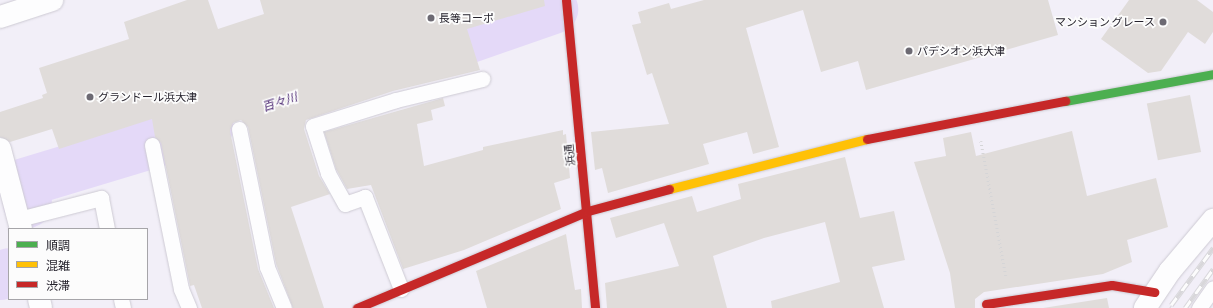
<!DOCTYPE html>
<html>
<head>
<meta charset="utf-8">
<style>
  body { margin:0 }
  #map { position:relative; width:1213px; height:308px; overflow:hidden; background:#f2eff8; font-family:"Asap Condensed","Noto Sans JP",sans-serif }
  div>[style] { position:absolute }
  .river>* { height:49px; margin:-24.5px; padding:0 24.5px; transform-origin:24.5px; border-radius:24.5px; background:#e4d9f8 }
  .building>* { inset:0; background:#e0dcda; transform-origin:0 0 }
  .path>* { height:2.5px; margin-top:-1.25px; transform-origin:0; background:repeating-linear-gradient(90deg,#d5d5d7 0 1px,transparent 0 4px) }
  .roads { filter:drop-shadow(0 0 1px #cdcad3) drop-shadow(0 0 1px #cdcad3) }
  .lane>* { height:15px; margin:-7.5px; padding:0 7.5px; transform-origin:7.5px; border-radius:7.5px; background:#fdfdfe }
  .street>* { height:22px; margin:-11px; padding:0 11px; transform-origin:11px; border-radius:11px; background:#fdfdfe }
  .fast>* { height:9px; margin:-4.5px; padding:0 4.5px; transform-origin:4.5px; border-radius:4.5px; background:#4caf50 }
  .slow>* { height:9px; margin:-4.5px; padding:0 4.5px; transform-origin:4.5px; border-radius:4.5px; background:#ffc107 }
  .jam>* { height:9px; margin:-4.5px; padding:0 4.5px; transform-origin:4.5px; border-radius:4.5px; background:#c62828 }
  .tram>* { height:1px; margin:-0.5px; padding:0 0.5px; transform-origin:0.5px; border-radius:0.5px; background:#d8d7da }
  .rail>* { height:4.5px; margin-top:-2.25px; transform-origin:0; background:repeating-linear-gradient(90deg,#fcfcfc 0 9px,#d8d7da 0 18px); box-sizing:border-box; border-block:1px solid #d8d7da }
  .dots>* { width:11px; height:11px; translate:-50% -50%; box-sizing:border-box; border:2px solid #fcfcfc; border-radius:50% }
  span { translate:-50% -50%; white-space:nowrap; text-align:center; line-height:1.15; -webkit-text-stroke:3.5px #fcfcfc; paint-order:stroke }
  .poi-label { font-size:11px; color:#25222c }
  .left { translate:0 -50%; text-align:left }
  .right { translate:-100% -50%; text-align:right }
  .street-label { font-size:11px; color:#25222c }
  .water-label { font-size:12px; color:#441f6c; font-style:italic }
  .legend { position:absolute; left:8px; top:228px; width:140px; height:72px; box-sizing:border-box; background:#fcfcfc; border:1px solid #a6a5a9; margin:0; padding:5px 7px; list-style:none; font-size:12px; color:#25222c }
  .legend li { display:flex; align-items:center; gap:8px; height:20px }
  .legend b { width:20px; border:1px solid #a6a5a9 }
</style>
</head>
<body>
<div id="map">
  <div class="river">
    <div style="left:407px;top:60px;width:155px;rotate:-19.3deg"></div>
    <div style="left:27px;top:203px;width:21px;rotate:-98deg"></div>
    <div style="left:24px;top:182px;width:193px;rotate:-16.8deg"></div>
    <div style="left:0;top:275px;width:9px;rotate:-18deg"></div>
  </div>
  <div class="building">
    <div style="clip-path:polygon(187px 0,208px 0,218px 29px,264px 14px,260px 0,544px 0,545px 6px,467px 29px,480px 70px,393px 91px,306px 120px,304px 129px,319px 176px,330px 194px,291px 207px,324px 308px,293px 308px,276px 264px,248px 127px,241px 120px,233px 123px,230px 131px,258px 269px,274px 308px,202px 308px,194px 285px,190px 286px,161px 143px,155px 137px,152px 119px,59px 149px,52px 129px,10px 142px,0 137px,0 112px,43px 98px,42px 95px,47px 93px,39px 68px,129px 39px,124px 22px)"></div>
    <div style="clip-path:polygon(704px 0,1048px 0,1058px 35px,866px 90px,858px 61px,821px 72px,803px 10px,746px 28px,779px 147px,753px 154px,747px 132px,703px 144px,709px 164px,608px 193px,602px 168px,595px 170px,591px 132px,669px 124px,652px 73px,647px 75px,632px 25px,641px 23px,638px 12px,669px 3px,671px 9px)"></div>
    <div style="clip-path:polygon(1129px 0,1197px 0,1213px 12px,1213px 32px,1205px 44px,1188px 32px,1161px 71px,1148px 73px,1101px 39px)"></div>
    <div style="left:1190px;top:95px;width:58px;height:44px;rotate:79deg"></div>
    <div style="clip-path:polygon(443px 98px,445px 106px,431px 110px,433px 120px,417px 124px,424px 166px,483px 150px,483px 147px,563px 130px,563px 135px,566px 134px,570px 178px,554px 183px,561px 209px,464px 250px,403px 269px,371px 185px,347px 189px,336px 169px,324px 132px)"></div>
    <div style="clip-path:polygon(1072px 131px,1087px 196px,1156px 178px,1168px 227px,1127px 240px,1132px 262px,1103px 274px,984px 292px,975px 299px,975px 308px,955px 308px,950px 273px,914px 162px,946px 156px,943px 138px,971px 132px,976px 156px)"></div>
    <div style="clip-path:polygon(845px 157px,860px 218px,894px 211px,905px 260px,872px 267px,884px 308px,772px 308px,771px 301px,840px 282px,825px 222px,764px 238px,713px 256px,727px 308px,607px 308px,605px 283px,679px 266px,664px 223px,616px 238px,610px 218px,692px 196px,697px 212px,741px 199px,738px 184px)"></div>
    <div style="clip-path:polygon(566px 234px,575px 290px,581px 289px,582px 308px,487px 308px,476px 271px)"></div>
    <div style="clip-path:polygon(1107px 298px,1109px 308px,1043px 308px)"></div>
  </div>
  <div class="path">
    <div style="left:981px;top:141px;width:137px;rotate:79.5deg"></div>
  </div>
  <div class="roads">
    <div class="lane">
      <div style="left:239px;top:129px;width:141px;rotate:78.5deg"></div>
      <div style="left:267px;top:267px;width:44px;rotate:67.5deg"></div>
      <div style="left:152px;top:145px;width:147px;rotate:78.6deg"></div>
      <div style="left:181px;top:289px;width:21px;rotate:67deg"></div>
      <div style="left:19px;top:219px;width:85px;rotate:-14.4deg"></div>
      <div style="left:101px;top:198px;width:32px;rotate:79deg"></div>
      <div style="left:401px;top:289px;width:99px;rotate:-111.4deg"></div>
      <div style="left:365px;top:197px;width:21px;rotate:161deg"></div>
      <div style="left:345px;top:204px;width:35px;rotate:-119deg"></div>
      <div style="left:328px;top:173px;width:49px;rotate:-107.7deg"></div>
      <div style="left:313px;top:126px;width:87px;rotate:-17.4deg"></div>
      <div style="left:396px;top:100px;width:89px;rotate:-13.7deg"></div>
      <div style="left:121px;top:299px;width:9px;rotate:77deg"></div>
      <div style="left:1199px;top:308px;width:24px;rotate:-55deg"></div>
    </div>
    <div class="street">
      <div style="left:0;top:17px;width:55px;rotate:-18.1deg"></div>
      <div style="left:0;top:149px;width:83px;rotate:75.3deg"></div>
      <div style="left:39px;top:299px;width:9px;rotate:77deg"></div>
      <div style="left:1145px;top:308px;width:45px;rotate:-56deg"></div>
      <div style="left:1170px;top:271px;width:67px;rotate:-49.9deg"></div>
    </div>
    <div class="fast">
      <div style="left:1065px;top:101px;width:150px;rotate:-10.3deg"></div>
    </div>
    <div class="slow">
      <div style="left:669px;top:189px;width:204px;rotate:-14.2deg"></div>
    </div>
    <div class="jam">
      <div style="left:566px;top:0;width:309px;rotate:84.6deg"></div>
      <div style="left:867px;top:139px;width:202px;rotate:-10.9deg"></div>
      <div style="left:986px;top:304px;width:127px;rotate:-8.6deg"></div>
      <div style="left:1112px;top:285px;width:43px;rotate:9.5deg"></div>
      <div style="left:357px;top:308px;width:251px;rotate:-22.8deg"></div>
      <div style="left:588px;top:211px;width:84px;rotate:-15.2deg"></div>
    </div>
  </div>
  <div class="tram">
    <div style="left:1169px;top:308px;width:4px;rotate:-56deg"></div>
  </div>
  <div class="rail">
    <div style="left:1171px;top:305px;width:71px;rotate:-53.6deg"></div>
    <div style="left:1185px;top:308px;width:48px;rotate:-54.3deg"></div>
  </div>
  <div class="dots">
    <div style="left:431px;top:18px;background:#6d6a73"></div>
    <div style="left:1163px;top:22px;background:#6d6a73"></div>
    <div style="left:909px;top:51px;background:#6d6a73"></div>
    <div style="left:90px;top:97px;background:#6d6a73"></div>
  </div>
  <div class="poi-label">
    <span class="left" style="left:439px;top:18px">長等コーポ</span>
    <span class="right" style="left:1155px;top:22px">マンション グレース</span>
    <span class="left" style="left:917px;top:51px">パデシオン浜大津</span>
    <span class="left" style="left:98px;top:97px">グランドール浜大津</span>
  </div>
  <div class="street-label">
    <span style="left:570px;top:155px;rotate:-96deg">浜通</span>
  </div>
  <div class="water-label">
    <span style="left:280px;top:103px;rotate:-18deg">百々川</span>
  </div>
  <ul class="legend">
  <li><b style="height:5px;background:#4caf50"></b>順調</li>
  <li><b style="height:5px;background:#ffc107"></b>混雑</li>
  <li><b style="height:5px;background:#c62828"></b>渋滞</li>
  </ul>
</div>
</body>
</html>
